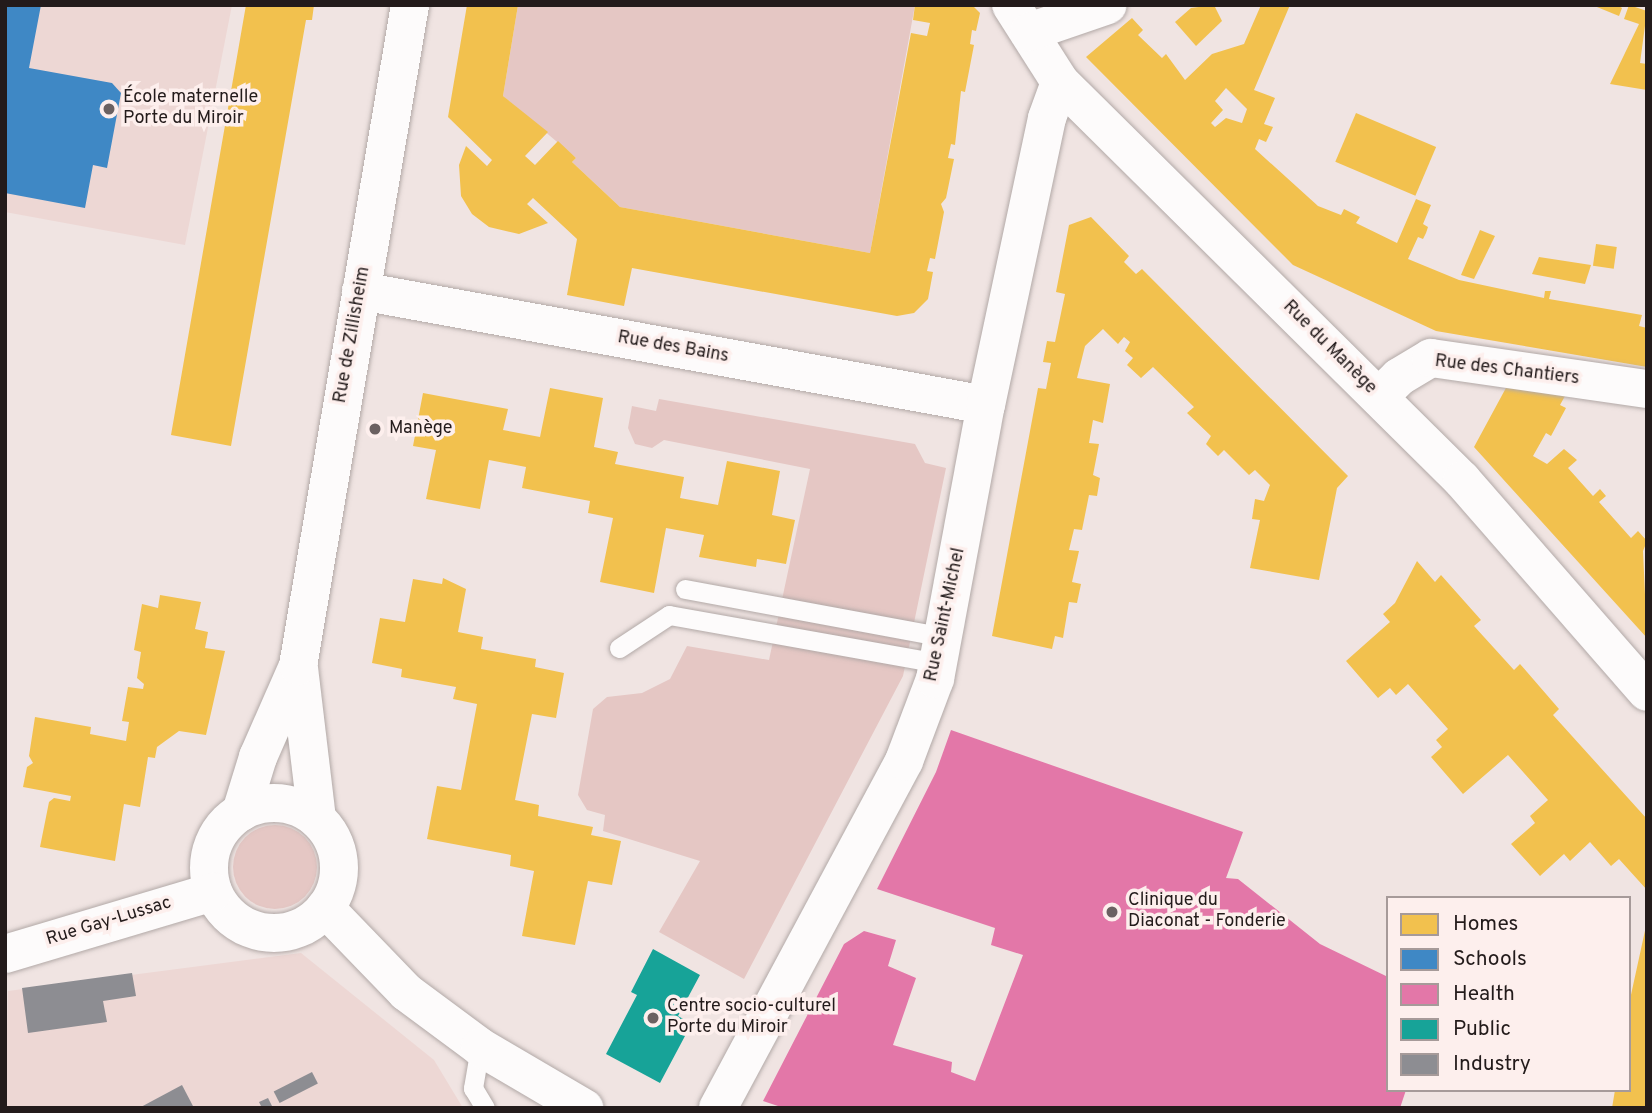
<!DOCTYPE html>
<html>
<head>
<meta charset="utf-8">
<style>
  body { margin:0 }
  #map { position:relative; width:1652px; height:1113px; overflow:hidden; background:#f0e4e2; font-family:Overpass,sans-serif }
  div>[style] { position:absolute }
  .built>* { inset:0; background:#edd7d4 }
  .green>* { inset:0; background:#e5c7c4 }
  .round { border-radius:50% }
  .homes>* { inset:0; background:#f2c14e; transform-origin:0 0 }
  .schools>* { inset:0; background:#3f88c5 }
  .health>* { inset:0; background:#e377a8 }
  .public>* { inset:0; background:#17a398 }
  .industry>* { inset:0; background:#8d8d92; transform-origin:0 0 }
  .roads { filter:drop-shadow(0 0 2px #b2a9a7) drop-shadow(0 0 2px #b2a9a7) }
  .service>* { height:19px; margin:-9.5px; padding:0 9.5px; transform-origin:9.5px; border-radius:9.5px; background:#fdfbfb }
  .minor>* { height:38px; margin:-19px; padding:0 19px; transform-origin:19px; border-radius:19px; background:#fdfbfb }
  .tertiary>* { height:38px; margin:-19px; padding:0 19px; transform-origin:19px; border-radius:19px; background:#fdfbfb }
  .tertiary>.ring { margin:-19px; padding:0; box-sizing:content-box; background:none; border:38px solid #fdfbfb; border-radius:50% }
  .dots>* { width:19px; height:19px; translate:-50% -50%; box-sizing:border-box; border:4px solid #fdefed; border-radius:50% }
  span { translate:-50% -50%; white-space:nowrap; text-align:center; line-height:1.15; -webkit-text-stroke:7px #fdefed; paint-order:stroke }
  .poi-label { font-size:18px; color:#231b1b }
  .left { translate:0 -50%; text-align:left }
  .street-label { font-size:18px; color:#231b1b }
  .frame { position:absolute; inset:0; border:7px solid #231b1b; pointer-events:none }
  .legend { position:absolute; left:1386px; top:896px; width:245px; height:196px; box-sizing:border-box; background:#fdefed; border:2px solid #a69a99; margin:0; padding:9px 12px; list-style:none; font-size:21px; color:#231b1b }
  .legend li { display:flex; align-items:center; gap:14px; height:35px }
  .legend b { width:35px; border:2px solid #a69a99 }
</style>
</head>
<body>
<div id="map">
  <div class="built">
    <div style="clip-path:polygon(5px 5px,232px 5px,185px 245px,5px 212px)"></div>
    <div style="clip-path:polygon(301px 953px,434px 1060px,463px 1108px,8px 1108px,5px 1103px,8px 991px)"></div>
  </div>
  <div class="green">
    <div style="clip-path:polygon(518px 5px,915px 5px,870px 253px,620px 207px,572px 162px,576px 158px,503px 96px)"></div>
    <div style="clip-path:polygon(659px 399px,915px 444px,925px 463px,946px 468px,903px 676px,744px 979px,659px 932px,700px 861px,603px 831px,605px 815px,587px 810px,578px 795px,593px 709px,607px 697px,642px 693px,670px 679px,687px 646px,769px 660px,810px 469px,664px 440px,652px 448px,635px 444px,628px 428px,632px 406px,656px 411px)"></div>
    <div class="round" style="left:233px;top:825px;width:84px;height:84px"></div>
  </div>
  <div class="homes">
    <div style="clip-path:polygon(246px 5px,314px 5px,312px 20px,306px 20px,231px 446px,171px 435px)"></div>
    <div style="clip-path:polygon(467px 5px,518px 5px,503px 96px,548px 132px,525px 156px,535px 165px,558px 141px,576px 158px,572px 162px,620px 207px,870px 253px,911px 33px,927px 36px,930px 23px,913px 20px,915px 5px,972px 5px,980px 13px,976px 31px,972px 30px,970px 44px,974px 45px,965px 92px,961px 91px,955px 145px,951px 144px,948px 158px,954px 159px,946px 198px,941px 204px,944px 212px,935px 259px,930px 258px,927px 271px,933px 272px,928px 299px,914px 313px,897px 316px,632px 268px,624px 306px,567px 295px,577px 239px,533px 198px,527px 204px,548px 223px,519px 234px,489px 227px,472px 214px,461px 196px,459px 165px,466px 146px,487px 166px,492px 160px,448px 117px)"></div>
    <div style="clip-path:polygon(1214px 5px,1222px 21px,1196px 46px,1175px 22px,1191px 8px)"></div>
    <div style="clip-path:polygon(evenodd,1261px 5px,1290px 5px,1254px 90px,1275px 98px,1264px 124px,1273px 127px,1266px 142px,1259px 139px,1255px 149px,1318px 206px,1341px 215px,1344px 209px,1360px 217px,1356px 223px,1397px 243px,1416px 199px,1431px 205px,1423px 224px,1428px 227px,1426px 233px,1423px 239px,1418px 237px,1408px 259px,1459px 280px,1544px 298px,1545px 291px,1551px 291px,1549px 299px,1642px 315px,1639px 326px,1647px 328px,1647px 367px,1436px 331px,1293px 265px,1086px 57px,1132px 18px,1143px 30px,1138px 35px,1162px 58px,1166px 54px,1185px 80px,1212px 54px,1244px 44px,1261px 5px,1226px 88px,1247px 109px,1242px 123px,1226px 118px,1215px 127px,1211px 123px,1223px 110px,1215px 101px,1226px 88px)"></div>
    <div style="clip-path:polygon(1592px 5px,1617px 5px,1622px 8px,1619px 16px)"></div>
    <div style="clip-path:polygon(1629px 5px,1647px 11px,1640px 63px,1647px 64px,1647px 90px,1610px 84px,1639px 24px,1624px 19px)"></div>
    <div style="left:1356px;top:113px;width:87px;height:53px;rotate:23deg"></div>
    <div style="clip-path:polygon(1091px 217px,1129px 256px,1124px 262px,1136px 274px,1142px 269px,1348px 476px,1337px 488px,1319px 580px,1250px 568px,1260px 520px,1252px 519px,1255px 499px,1264px 501px,1270px 485px,1255px 470px,1249px 475px,1224px 450px,1218px 456px,1206px 444px,1211px 436px,1187px 413px,1194px 407px,1153px 367px,1141px 378px,1127px 365px,1133px 358px,1125px 351px,1130px 342px,1124px 337px,1118px 344px,1103px 329px,1085px 346px,1077px 378px,1110px 384px,1103px 423px,1093px 420px,1089px 443px,1099px 444px,1093px 475px,1100px 478px,1097px 496px,1089px 495px,1082px 530px,1074px 529px,1069px 550px,1079px 551px,1072px 582px,1081px 584px,1077px 603px,1069px 602px,1063px 638px,1055px 636px,1052px 649px,992px 636px,1038px 388px,1046px 389px,1051px 363px,1043px 362px,1047px 341px,1055px 342px,1065px 294px,1056px 292px,1069px 225px)"></div>
    <div style="clip-path:polygon(1480px 230px,1495px 236px,1474px 279px,1461px 275px)"></div>
    <div style="left:1596px;top:244px;width:21px;height:22px;rotate:8deg"></div>
    <div style="clip-path:polygon(1539px 257px,1591px 265px,1585px 284px,1532px 274px)"></div>
    <div style="clip-path:polygon(1507px 386px,1565px 396px,1560px 405px,1566px 408px,1551px 436px,1546px 433px,1533px 456px,1547px 464px,1564px 449px,1577px 460px,1568px 468px,1593px 496px,1600px 489px,1606px 496px,1599px 502px,1631px 538px,1638px 531px,1647px 541px,1643px 551px,1647px 638px,1474px 447px)"></div>
    <div style="clip-path:polygon(550px 388px,603px 398px,594px 447px,618px 452px,615px 464px,684px 477px,680px 498px,718px 505px,727px 461px,780px 471px,772px 515px,795px 520px,786px 564px,757px 559px,756px 567px,699px 557px,704px 535px,666px 528px,654px 593px,600px 582px,613px 518px,588px 513px,590px 501px,522px 488px,526px 467px,489px 460px,480px 509px,426px 499px,436px 450px,413px 446px,423px 393px,508px 409px,503px 430px,540px 437px)"></div>
    <div style="clip-path:polygon(1417px 561px,1435px 582px,1441px 575px,1481px 620px,1474px 626px,1514px 670px,1520px 664px,1527px 672px,1559px 709px,1553px 715px,1647px 819px,1647px 890px,1619px 859px,1611px 866px,1590px 842px,1570px 861px,1564px 854px,1540px 876px,1511px 844px,1535px 823px,1530px 816px,1548px 800px,1508px 755px,1463px 794px,1431px 757px,1442px 747px,1436px 740px,1448px 729px,1408px 684px,1396px 695px,1390px 688px,1378px 698px,1346px 661px,1390px 622px,1383px 614px,1395px 603px)"></div>
    <div style="clip-path:polygon(443px 578px,466px 589px,458px 632px,483px 637px,481px 649px,536px 659px,535px 667px,564px 673px,556px 718px,532px 714px,515px 800px,539px 805px,538px 816px,593px 827px,591px 835px,621px 841px,612px 885px,588px 881px,575px 945px,522px 936px,534px 871px,510px 866px,511px 855px,427px 839px,437px 786px,461px 790px,477px 704px,453px 699px,456px 687px,401px 677px,402px 669px,372px 663px,380px 618px,405px 622px,413px 579px,442px 584px)"></div>
    <div style="clip-path:polygon(160px 595px,201px 602px,195px 629px,208px 632px,205px 648px,225px 651px,206px 735px,179px 731px,157px 747px,155px 758px,148px 757px,140px 807px,124px 804px,115px 861px,40px 847px,49px 802px,54px 798px,70px 801px,71px 796px,23px 787px,27px 767px,33px 763px,29px 756px,35px 717px,91px 727px,90px 734px,126px 741px,129px 722px,122px 721px,128px 687px,143px 689px,144px 684px,137px 678px,141px 652px,134px 650px,142px 604px,158px 608px)"></div>
    <div style="clip-path:polygon(1646px 926px,1647px 1108px,1612px 1108px,1615px 1090px,1629px 1090px,1629px 1004px)"></div>
  </div>
  <div class="schools">
    <div style="clip-path:polygon(5px 5px,41px 5px,29px 68px,112px 83px,121px 93px,107px 168px,93px 165px,85px 208px,5px 193px)"></div>
  </div>
  <div class="health">
    <div style="clip-path:polygon(951px 730px,1243px 832px,1226px 878px,1238px 879px,1320px 944px,1388px 977px,1388px 1090px,1406px 1090px,1400px 1108px,784px 1108px,763px 1101px,844px 944px,864px 931px,896px 940px,888px 966px,916px 978px,893px 1045px,952px 1062px,951px 1072px,975px 1081px,1023px 955px,991px 945px,995px 928px,877px 889px,936px 772px)"></div>
  </div>
  <div class="public">
    <div style="clip-path:polygon(653px 949px,700px 975px,678px 1016px,685px 1020px,678px 1032px,685px 1036px,660px 1083px,606px 1054px,637px 995px,631px 992px)"></div>
  </div>
  <div class="industry">
    <div style="clip-path:polygon(132px 973px,136px 996px,103px 1001px,107px 1022px,28px 1033px,22px 988px)"></div>
    <div style="left:312px;top:1072px;width:13px;height:43px;rotate:63deg"></div>
    <div style="clip-path:polygon(182px 1085px,194px 1108px,139px 1108px)"></div>
    <div style="clip-path:polygon(268px 1098px,273px 1108px,262px 1108px,259px 1102px)"></div>
  </div>
  <div class="roads">
    <div class="service">
      <div style="left:685px;top:589px;width:263px;rotate:10.5deg"></div>
      <div style="left:619px;top:648px;width:60px;rotate:-33.4deg"></div>
      <div style="left:669px;top:615px;width:273px;rotate:10.1deg"></div>
      <div style="left:480px;top:1047px;width:42px;rotate:99.7deg"></div>
      <div style="left:473px;top:1088px;width:23px;rotate:59deg"></div>
    </div>
    <div class="minor">
      <div style="left:1011px;top:5px;width:91px;rotate:57.5deg"></div>
      <div style="left:1060px;top:82px;width:566px;rotate:44.71deg"></div>
      <div style="left:1462px;top:480px;width:281px;rotate:48.9deg"></div>
      <div style="left:1029px;top:32px;width:83px;rotate:-18.9deg"></div>
      <div style="left:361px;top:291px;width:635px;rotate:10.34deg"></div>
      <div style="left:1379px;top:397px;width:28px;rotate:-45deg"></div>
      <div style="left:1399px;top:377px;width:37px;rotate:-31deg"></div>
      <div style="left:1431px;top:358px;width:218px;rotate:8.2deg"></div>
      <div style="left:325px;top:908px;width:117px;rotate:46deg"></div>
      <div style="left:406px;top:992px;width:92px;rotate:36.6deg"></div>
      <div style="left:480px;top:1047px;width:121px;rotate:30.4deg"></div>
      <div style="left:718px;top:1108px;width:394px;rotate:-61.8deg"></div>
      <div style="left:904px;top:761px;width:88px;rotate:-69.3deg"></div>
      <div style="left:935px;top:679px;width:279px;rotate:-79.5deg"></div>
      <div style="left:986px;top:405px;width:293px;rotate:-78deg"></div>
      <div style="left:1047px;top:118px;width:38px;rotate:-70deg"></div>
    </div>
    <div class="tertiary">
      <div style="left:299px;top:668px;width:151px;rotate:83.2deg"></div>
      <div class="ring" style="left:209px;top:803px;width:92px;height:92px"></div>
      <div style="left:241px;top:812px;width:58px;rotate:-72.8deg"></div>
      <div style="left:258px;top:757px;width:99px;rotate:-66.3deg"></div>
      <div style="left:298px;top:666px;width:670px;rotate:-80.38deg"></div>
      <div style="left:5px;top:954px;width:217px;rotate:-16.6deg"></div>
    </div>
  </div>
  <div class="dots">
    <div style="left:109px;top:109px;background:#6b6161"></div>
    <div style="left:375px;top:429px;background:#6b6161"></div>
    <div style="left:1112px;top:912px;background:#6b6161"></div>
    <div style="left:653px;top:1018px;background:#6b6161"></div>
  </div>
  <div class="poi-label">
    <span class="left" style="left:123px;top:109px">École maternelle<br>Porte du Miroir</span>
    <span class="left" style="left:389px;top:429px">Manège</span>
    <span class="left" style="left:1128px;top:912px">Clinique du<br>Diaconat - Fonderie</span>
    <span class="left" style="left:667px;top:1018px">Centre socio-culturel<br>Porte du Miroir</span>
  </div>
  <div class="street-label">
    <span style="left:353px;top:335px;rotate:-80deg">Rue de Zillisheim</span>
    <span style="left:673px;top:348px;rotate:10deg">Rue des Bains</span>
    <span style="left:1329px;top:348px;rotate:45deg">Rue du Manège</span>
    <span style="left:1507px;top:371px;rotate:7deg">Rue des Chantiers</span>
    <span style="left:946px;top:615px;rotate:-78deg">Rue Saint-Michel</span>
    <span style="left:109px;top:922px;rotate:-17deg">Rue Gay-Lussac</span>
  </div>
  <div class="frame"></div>
  <ul class="legend">
  <li><b style="height:19px;background:#f2c14e"></b>Homes</li>
  <li><b style="height:19px;background:#3f88c5"></b>Schools</li>
  <li><b style="height:19px;background:#e377a8"></b>Health</li>
  <li><b style="height:19px;background:#17a398"></b>Public</li>
  <li><b style="height:19px;background:#8d8d92"></b>Industry</li>
  </ul>
</div>
</body>
</html>
